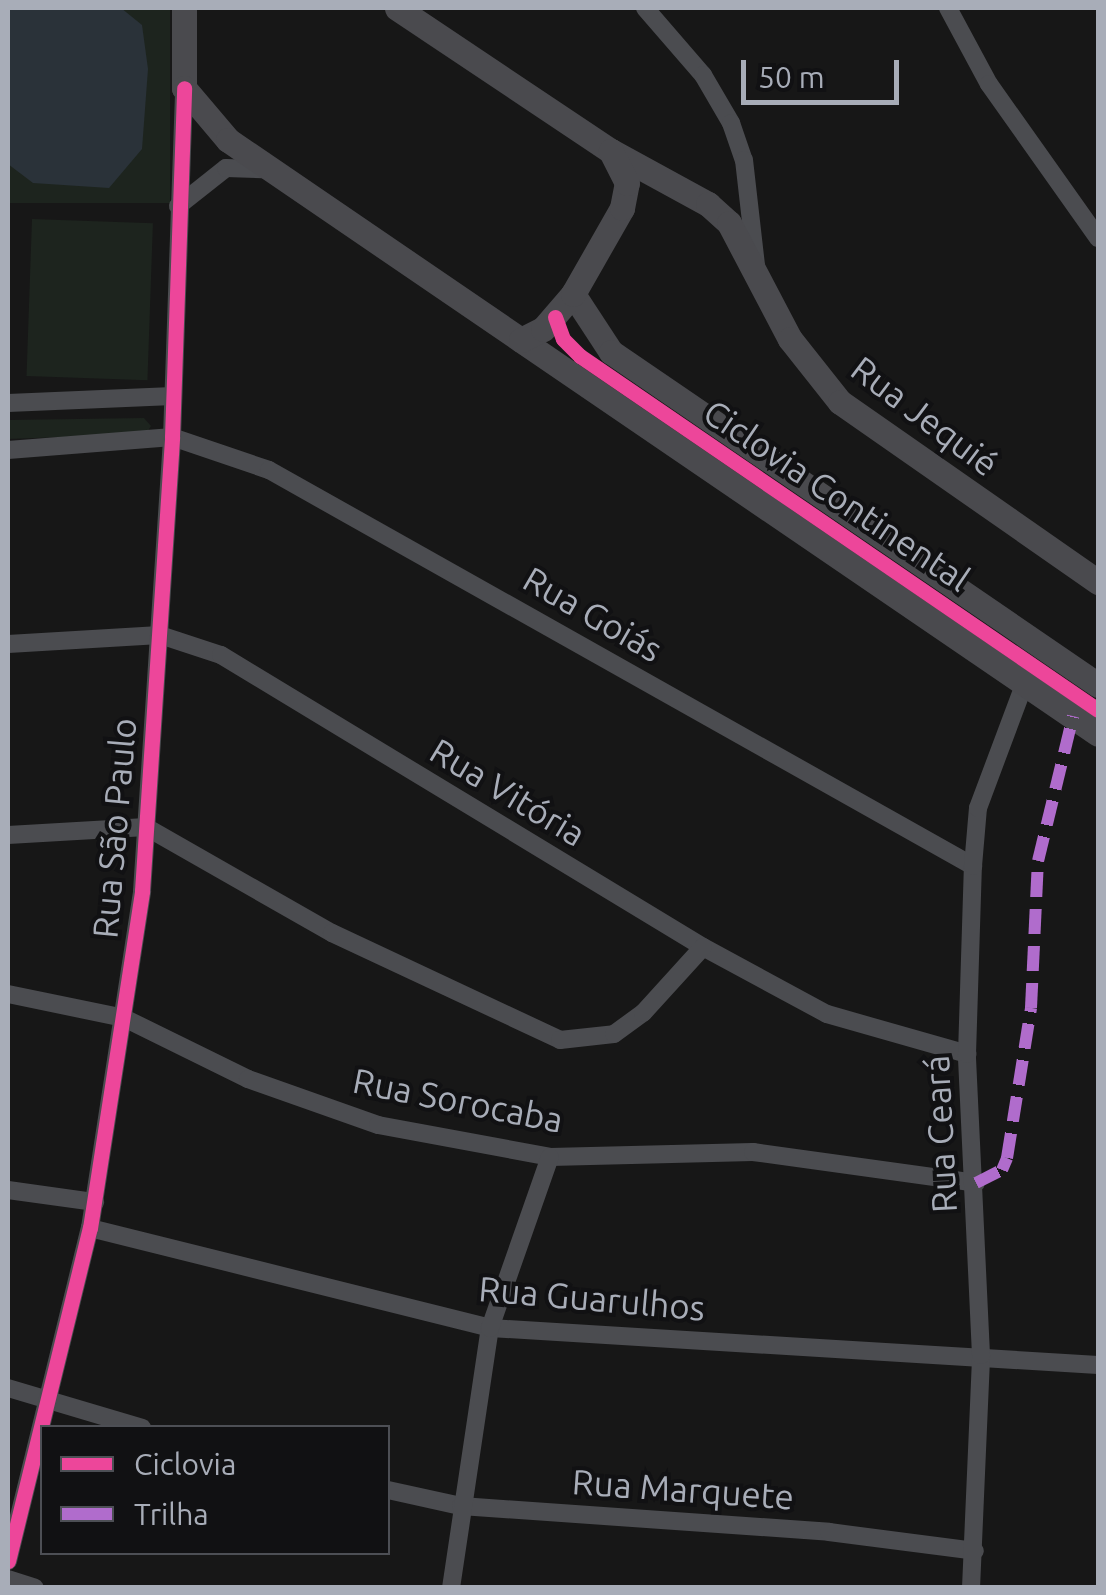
<!DOCTYPE html>
<html>
<head>
<meta charset="utf-8">
<style>
  body { margin:0 }
  #map { position:relative; width:1106px; height:1595px; overflow:hidden; background:#171717; font-family:Ubuntu,sans-serif }
  div>[style] { position:absolute }
  .green>* { inset:0; background:#1d241e; transform-origin:0 0 }
  .water>* { inset:0; background:#2a3239 }
  .street>* { height:18px; margin:-9px; padding:0 9px; transform-origin:9px; border-radius:9px; background:#4b4c50 }
  .secondary>* { height:25px; margin:-12.5px; padding:0 12.5px; transform-origin:12.5px; border-radius:12.5px; background:#4a4a4e }
  .quiet>* { height:12px; margin-top:-6px; transform-origin:0; background:repeating-linear-gradient(90deg,#b06ccc 0 25px,transparent 0 37px) }
  .cycleway>* { height:15px; margin:-7.5px; padding:0 7.5px; transform-origin:7.5px; border-radius:7.5px; background:#ed469a }
  span { translate:-50% -50%; white-space:nowrap; text-align:center; line-height:1.15; -webkit-text-stroke:8px #111113; paint-order:stroke }
  .street-label { font-size:35px; color:#a8adb8 }
  .frame { position:absolute; inset:0; border:10px solid #a8adb8; pointer-events:none }
  .legend { position:absolute; left:40px; top:1425px; width:350px; height:130px; box-sizing:border-box; background:#111113; border:2px solid #4d4f55; margin:0; padding:12px 18px; list-style:none; font-size:30px; color:#a8adb8 }
  .legend li { display:flex; align-items:center; gap:20px; height:50px }
  .legend b { width:50px; border:2px solid #4d4f55 }
  .scale { position:absolute; left:741px; top:60px; width:158px; height:45px; box-sizing:border-box; border:5px solid #a8adb8; border-top:0; padding-left:12px; font-size:30px; line-height:35px; white-space:nowrap; color:#a8adb8; -webkit-text-stroke:8px #111113; paint-order:stroke }
</style>
</head>
<body>
<div id="map">
  <div class="green">
    <div style="left:8px;top:8px;width:162px;height:195px"></div>
    <div style="left:32px;top:219px;width:121px;height:157px;rotate:2deg"></div>
    <div style="clip-path:polygon(144px 418px,151px 426px,146px 434px,8px 439px,8px 420px)"></div>
  </div>
  <div class="water">
    <div style="clip-path:polygon(8px 8px,121px 8px,142px 25px,148px 69px,142px 149px,109px 188px,33px 183px,8px 164px)"></div>
  </div>
  <div class="street">
    <div style="left:645px;top:8px;width:89px;rotate:49.1deg"></div>
    <div style="left:703px;top:75px;width:56px;rotate:59.7deg"></div>
    <div style="left:731px;top:123px;width:39px;rotate:71deg"></div>
    <div style="left:744px;top:160px;width:106px;rotate:83.5deg"></div>
    <div style="left:948px;top:8px;width:86px;rotate:61.7deg"></div>
    <div style="left:989px;top:84px;width:189px;rotate:54.7deg"></div>
    <div style="left:178px;top:206px;width:61px;rotate:-38.4deg"></div>
    <div style="left:226px;top:168px;width:37px;rotate:2deg"></div>
    <div style="left:8px;top:403px;width:165px;rotate:-2.4deg"></div>
    <div style="left:8px;top:450px;width:165px;rotate:-4.5deg"></div>
    <div style="left:172px;top:437px;width:102px;rotate:18.8deg"></div>
    <div style="left:269px;top:470px;width:808px;rotate:29.36deg"></div>
    <div style="left:8px;top:644px;width:152px;rotate:-3.4deg"></div>
    <div style="left:160px;top:635px;width:64px;rotate:18.2deg"></div>
    <div style="left:221px;top:655px;width:564px;rotate:31.21deg"></div>
    <div style="left:703px;top:947px;width:141px;rotate:28.4deg"></div>
    <div style="left:827px;top:1014px;width:146px;rotate:15.9deg"></div>
    <div style="left:8px;top:835px;width:138px;rotate:-3.3deg"></div>
    <div style="left:146px;top:827px;width:214px;rotate:29.7deg"></div>
    <div style="left:332px;top:933px;width:252px;rotate:25.1deg"></div>
    <div style="left:560px;top:1040px;width:54px;rotate:-6.3deg"></div>
    <div style="left:614px;top:1034px;width:36px;rotate:-36deg"></div>
    <div style="left:643px;top:1013px;width:89px;rotate:-47.7deg"></div>
    <div style="left:8px;top:994px;width:118px;rotate:11.7deg"></div>
    <div style="left:124px;top:1018px;width:138px;rotate:26.2deg"></div>
    <div style="left:248px;top:1079px;width:138px;rotate:19.5deg"></div>
    <div style="left:378px;top:1125px;width:175px;rotate:10.5deg"></div>
    <div style="left:550px;top:1157px;width:203px;rotate:-1.4deg"></div>
    <div style="left:753px;top:1152px;width:225px;rotate:7.9deg"></div>
    <div style="left:8px;top:1190px;width:88px;rotate:7.9deg"></div>
    <div style="left:90px;top:1228px;width:412px;rotate:14deg"></div>
    <div style="left:490px;top:1328px;width:609px;rotate:3.48deg"></div>
    <div style="left:8px;top:1388px;width:140px;rotate:16.6deg"></div>
    <div style="left:388px;top:1490px;width:75px;rotate:12.4deg"></div>
    <div style="left:461px;top:1506px;width:369px;rotate:4deg"></div>
    <div style="left:829px;top:1532px;width:147px;rotate:7.4deg"></div>
    <div style="left:8px;top:1561px;width:343px;rotate:-76.2deg"></div>
    <div style="left:90px;top:1228px;width:341px;rotate:-81.2deg"></div>
    <div style="left:142px;top:891px;width:455px;rotate:-86.2deg"></div>
    <div style="left:172px;top:437px;width:349px;rotate:-88deg"></div>
    <div style="left:8px;top:1579px;width:28px;rotate:18deg"></div>
    <div style="left:451px;top:1588px;width:263px;rotate:-81.5deg"></div>
    <div style="left:490px;top:1328px;width:181px;rotate:-70.7deg"></div>
    <div style="left:971px;top:1588px;width:233px;rotate:-87.5deg"></div>
    <div style="left:981px;top:1355px;width:301px;rotate:-92.7deg"></div>
    <div style="left:967px;top:1054px;width:188px;rotate:-88.2deg"></div>
    <div style="left:973px;top:866px;width:58px;rotate:-85.1deg"></div>
    <div style="left:978px;top:808px;width:131px;rotate:-69.5deg"></div>
  </div>
  <div class="secondary">
    <div style="left:184px;top:8px;width:80px;rotate:90deg"></div>
    <div style="left:184px;top:88px;width:68px;rotate:49.8deg"></div>
    <div style="left:228px;top:140px;width:1053px;rotate:34.32deg"></div>
    <div style="left:397px;top:8px;width:257px;rotate:33.8deg"></div>
    <div style="left:611px;top:151px;width:111px;rotate:28.7deg"></div>
    <div style="left:708px;top:204px;width:28px;rotate:42deg"></div>
    <div style="left:729px;top:223px;width:131px;rotate:62.3deg"></div>
    <div style="left:790px;top:339px;width:80px;rotate:51.6deg"></div>
    <div style="left:840px;top:402px;width:315px;rotate:34.9deg"></div>
    <div style="left:573px;top:294px;width:69px;rotate:56.8deg"></div>
    <div style="left:611px;top:352px;width:590px;rotate:34.36deg"></div>
    <div style="left:521px;top:340px;width:25px;rotate:-27deg"></div>
    <div style="left:543px;top:329px;width:46px;rotate:-49.4deg"></div>
    <div style="left:573px;top:294px;width:99px;rotate:-60.3deg"></div>
    <div style="left:622px;top:208px;width:25px;rotate:-79deg"></div>
    <div style="left:627px;top:183px;width:36px;rotate:-117deg"></div>
  </div>
  <div class="quiet">
    <div style="left:976px;top:1183px;width:29px;rotate:-27deg"></div>
    <div style="left:1002px;top:1170px;width:13px;rotate:-67deg"></div>
    <div style="left:1007px;top:1158px;width:152px;rotate:-80.9deg"></div>
    <div style="left:1031px;top:1008px;width:147px;rotate:-87.3deg"></div>
    <div style="left:1038px;top:861px;width:149px;rotate:-76.4deg"></div>
  </div>
  <div class="cycleway">
    <div style="left:555px;top:317px;width:23px;rotate:70deg"></div>
    <div style="left:563px;top:339px;width:24px;rotate:45deg"></div>
    <div style="left:580px;top:356px;width:627px;rotate:34.35deg"></div>
    <div style="left:8px;top:1561px;width:343px;rotate:-76.2deg"></div>
    <div style="left:90px;top:1228px;width:341px;rotate:-81.2deg"></div>
    <div style="left:142px;top:891px;width:455px;rotate:-86.2deg"></div>
    <div style="left:172px;top:437px;width:349px;rotate:-88deg"></div>
  </div>
  <div class="street-label">
    <span style="left:925px;top:416px;rotate:37deg">Rua Jequié</span>
    <span style="left:837px;top:495px;rotate:34deg">Ciclovia Continental</span>
    <span style="left:593px;top:614px;rotate:30deg">Rua Goiás</span>
    <span style="left:508px;top:792px;rotate:31deg">Rua Vitória</span>
    <span style="left:114px;top:828px;rotate:-85deg">Rua São Paulo</span>
    <span style="left:458px;top:1100px;rotate:11deg">Rua Sorocaba</span>
    <span style="left:940px;top:1134px;rotate:-93deg">Rua Ceará</span>
    <span style="left:592px;top:1298px;rotate:5deg">Rua Guarulhos</span>
    <span style="left:683px;top:1489px;rotate:4deg">Rua Marquete</span>
  </div>
  <div class="frame"></div>
  <ul class="legend">
  <li><b style="height:12px;background:#ed469a"></b>Ciclovia</li>
  <li><b style="height:12px;background:#b06ccc"></b>Trilha</li>
  </ul>
  <div class="scale">50 m</div>
</div>
</body>
</html>
